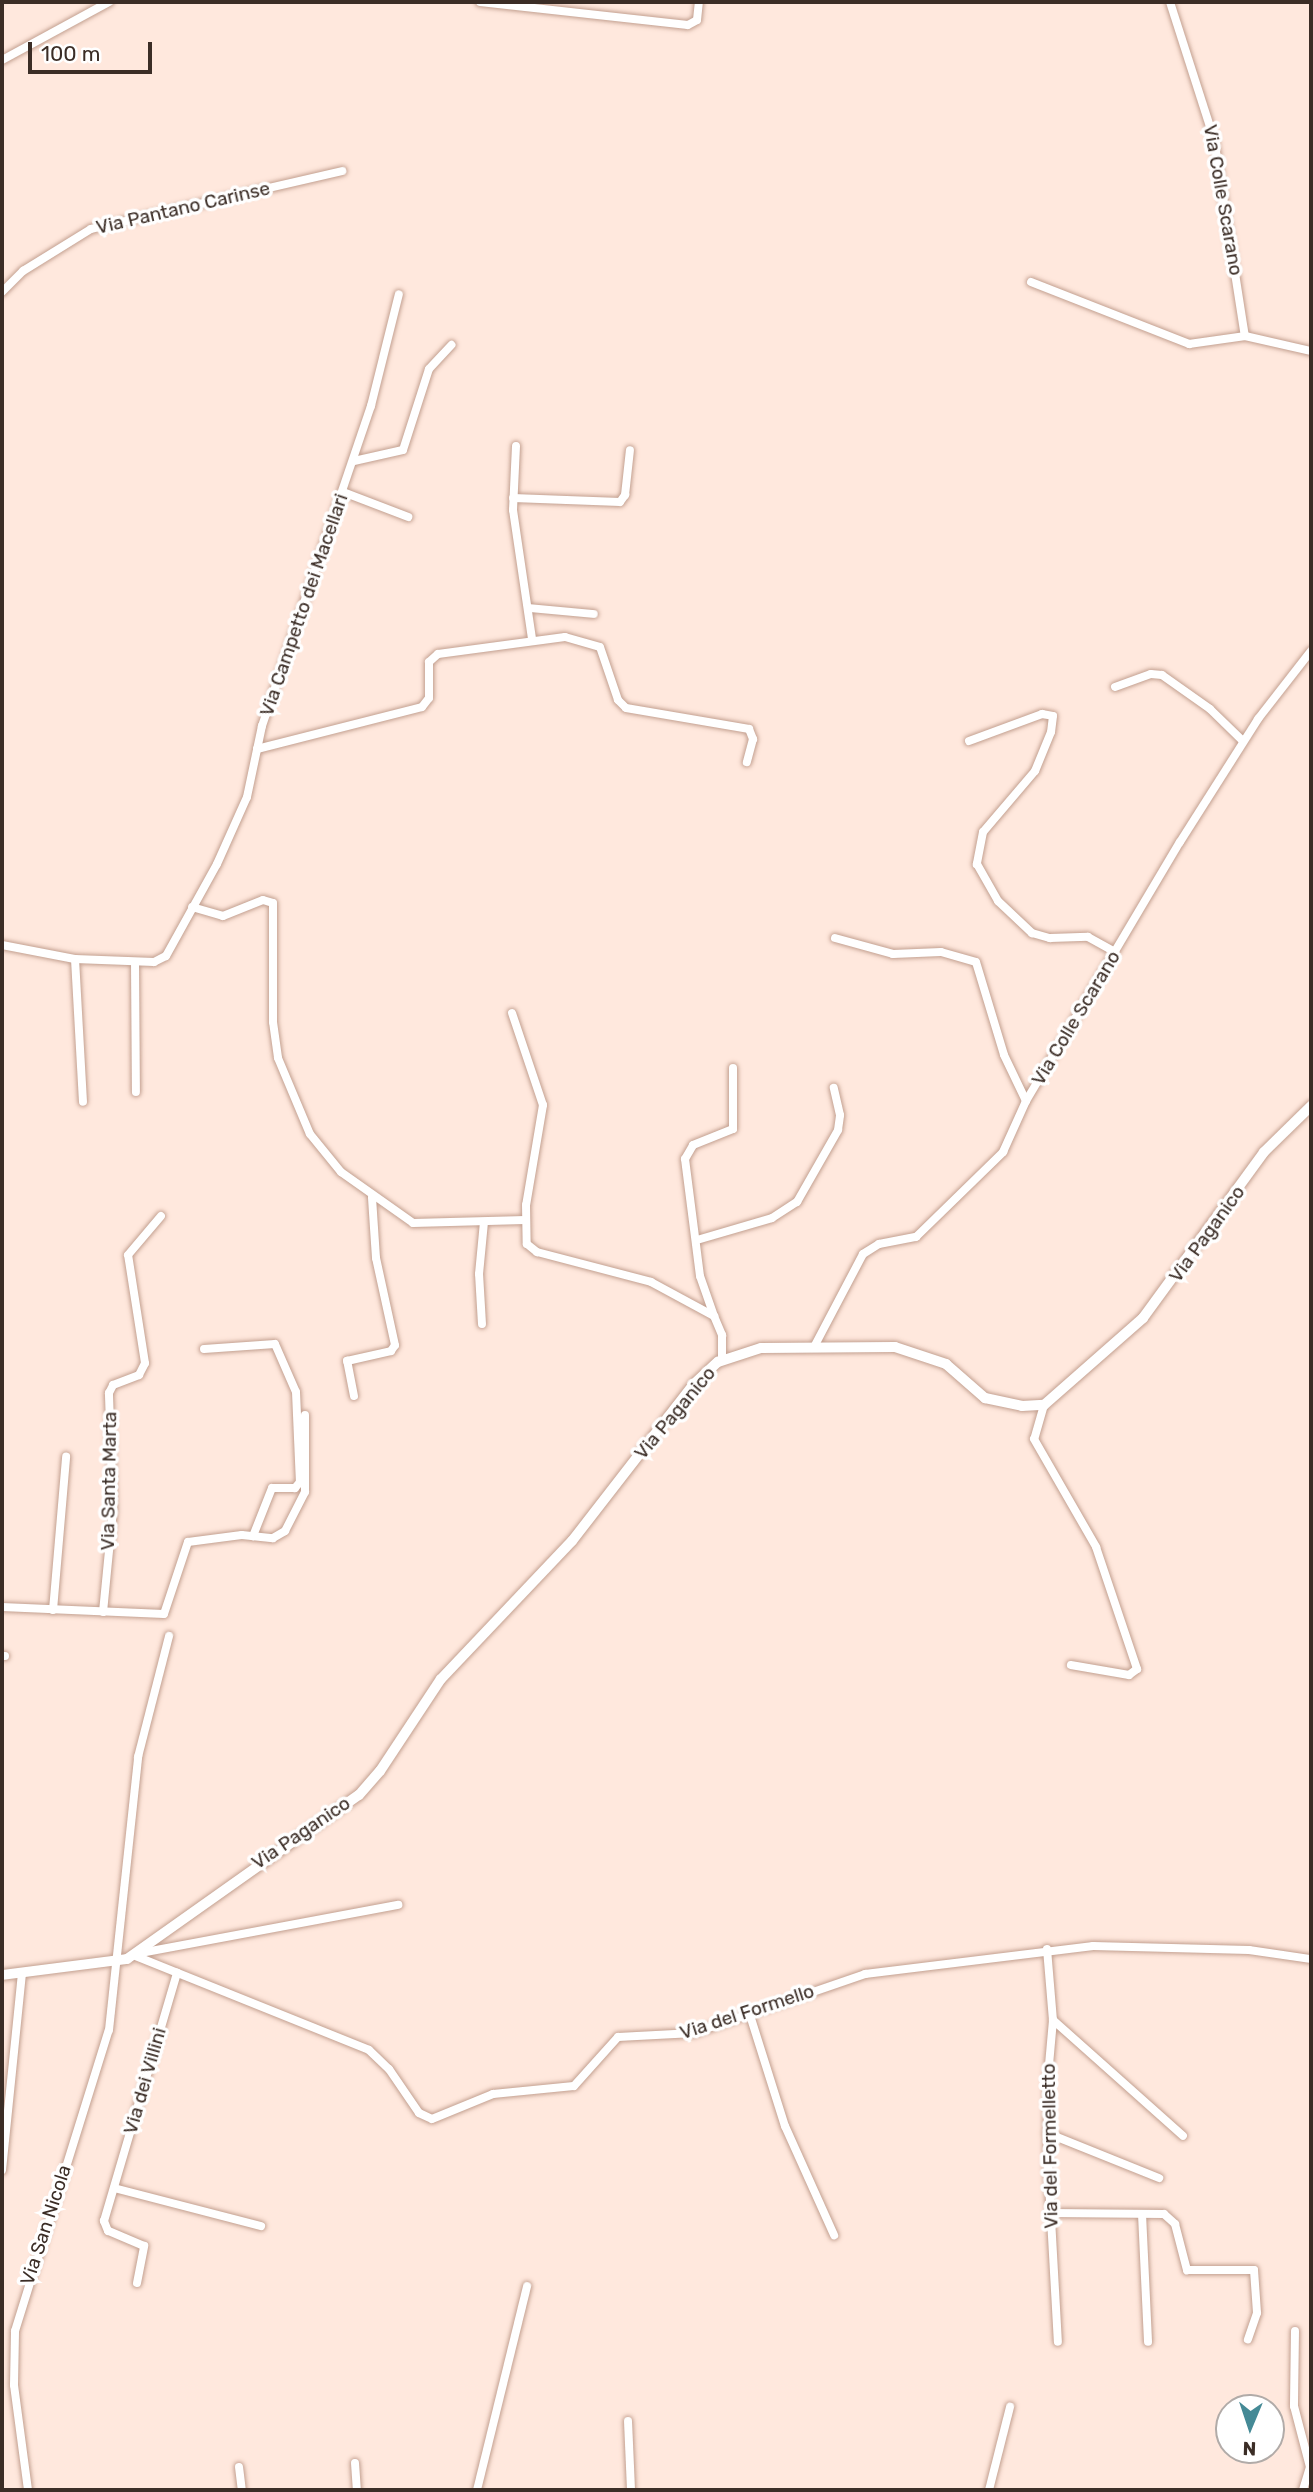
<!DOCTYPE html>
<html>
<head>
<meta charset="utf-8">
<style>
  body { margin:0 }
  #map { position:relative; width:1313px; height:2492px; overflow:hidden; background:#ffe8dd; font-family:Rubik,sans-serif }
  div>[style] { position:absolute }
  .roads { filter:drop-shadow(0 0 2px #c3a090) drop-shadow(0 0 2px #c3a090) }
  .street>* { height:8px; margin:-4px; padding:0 4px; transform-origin:4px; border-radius:4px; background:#fff }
  .secondary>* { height:10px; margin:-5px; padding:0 5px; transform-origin:5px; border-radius:5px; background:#fff }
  span { translate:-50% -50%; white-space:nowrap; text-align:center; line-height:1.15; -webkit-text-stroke:7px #fff; paint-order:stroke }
  .street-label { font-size:19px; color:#3b2d26 }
  .frame { position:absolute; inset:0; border:4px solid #3b2d26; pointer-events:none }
  .north { position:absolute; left:1215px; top:2394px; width:70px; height:70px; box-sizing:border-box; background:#fff; border:2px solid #b1aba8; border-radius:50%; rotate:182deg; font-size:19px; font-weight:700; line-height:28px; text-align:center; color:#3b2d26 }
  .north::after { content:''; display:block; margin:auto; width:24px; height:32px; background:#458a96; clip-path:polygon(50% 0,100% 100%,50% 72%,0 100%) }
  .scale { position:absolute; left:28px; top:42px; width:124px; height:32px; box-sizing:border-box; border:4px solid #3b2d26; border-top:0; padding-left:9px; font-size:21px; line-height:24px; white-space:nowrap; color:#3b2d26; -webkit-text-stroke:5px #fff; paint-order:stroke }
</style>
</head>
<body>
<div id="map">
  <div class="roads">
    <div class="street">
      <div style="left:480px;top:2px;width:209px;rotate:6.3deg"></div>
      <div style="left:688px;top:25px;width:10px;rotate:-29deg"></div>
      <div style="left:697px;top:20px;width:18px;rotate:-84deg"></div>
      <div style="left:1170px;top:2px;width:144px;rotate:72.2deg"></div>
      <div style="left:1214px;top:139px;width:199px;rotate:81.1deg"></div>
      <div style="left:1245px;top:336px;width:68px;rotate:12.8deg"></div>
      <div style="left:2px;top:60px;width:122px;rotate:-28.5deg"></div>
      <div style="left:1031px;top:282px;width:170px;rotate:21.4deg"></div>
      <div style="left:1189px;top:344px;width:57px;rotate:-8.1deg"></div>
      <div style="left:2px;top:292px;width:30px;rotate:-45deg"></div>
      <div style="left:23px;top:271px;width:80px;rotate:-31.7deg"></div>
      <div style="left:91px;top:229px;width:258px;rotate:-13deg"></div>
      <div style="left:516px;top:446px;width:64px;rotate:92.7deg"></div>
      <div style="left:513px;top:510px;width:130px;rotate:81.6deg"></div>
      <div style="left:354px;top:461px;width:50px;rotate:-12.7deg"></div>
      <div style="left:403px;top:450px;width:85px;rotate:-72.2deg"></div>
      <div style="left:429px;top:369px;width:33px;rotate:-47deg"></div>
      <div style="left:343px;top:492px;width:70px;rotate:21deg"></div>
      <div style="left:513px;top:498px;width:107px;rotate:2.1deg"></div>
      <div style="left:620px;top:502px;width:9px;rotate:-54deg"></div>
      <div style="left:625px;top:495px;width:45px;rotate:-83.7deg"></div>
      <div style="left:529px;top:608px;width:65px;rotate:5.3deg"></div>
      <div style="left:1115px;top:687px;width:38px;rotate:-20deg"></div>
      <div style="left:1151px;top:674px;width:11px;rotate:5deg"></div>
      <div style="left:1162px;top:675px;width:59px;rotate:35.3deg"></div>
      <div style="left:1210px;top:709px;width:46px;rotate:44.1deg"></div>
      <div style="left:969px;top:741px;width:78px;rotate:-20.3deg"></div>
      <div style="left:1042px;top:714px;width:11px;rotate:10deg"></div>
      <div style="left:1053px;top:716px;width:16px;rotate:97deg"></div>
      <div style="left:1051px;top:732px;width:42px;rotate:112.3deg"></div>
      <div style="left:1035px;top:771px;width:80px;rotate:130.4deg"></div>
      <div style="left:983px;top:832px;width:33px;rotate:101deg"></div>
      <div style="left:977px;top:864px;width:43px;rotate:60.4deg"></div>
      <div style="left:998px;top:901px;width:47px;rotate:43.3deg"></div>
      <div style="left:1032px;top:933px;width:19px;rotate:16deg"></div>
      <div style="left:1050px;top:938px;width:38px;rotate:-2deg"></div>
      <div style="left:1088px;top:937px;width:31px;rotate:29deg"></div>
      <div style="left:257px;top:749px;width:170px;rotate:-14.3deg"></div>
      <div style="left:422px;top:707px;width:11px;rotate:-52deg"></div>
      <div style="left:429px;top:698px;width:36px;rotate:-90deg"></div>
      <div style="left:429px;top:662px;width:12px;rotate:-42deg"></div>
      <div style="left:438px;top:654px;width:128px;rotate:-7.6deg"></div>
      <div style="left:565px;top:637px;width:36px;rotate:16deg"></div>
      <div style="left:600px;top:647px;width:56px;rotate:71.2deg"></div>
      <div style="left:618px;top:700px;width:11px;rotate:45deg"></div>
      <div style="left:626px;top:708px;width:125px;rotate:9.7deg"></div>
      <div style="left:749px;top:729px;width:11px;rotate:68deg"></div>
      <div style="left:753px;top:739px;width:24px;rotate:105deg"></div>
      <div style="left:192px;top:907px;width:32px;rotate:16deg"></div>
      <div style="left:223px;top:916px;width:43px;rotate:-21.8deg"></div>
      <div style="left:263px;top:900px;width:10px;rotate:17deg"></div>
      <div style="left:273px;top:903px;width:119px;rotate:90deg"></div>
      <div style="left:273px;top:1022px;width:36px;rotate:82deg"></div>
      <div style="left:278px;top:1058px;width:82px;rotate:67.2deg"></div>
      <div style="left:310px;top:1134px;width:49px;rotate:50.8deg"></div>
      <div style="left:341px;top:1172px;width:88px;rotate:35.3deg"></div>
      <div style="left:413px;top:1223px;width:112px;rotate:-1.5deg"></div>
      <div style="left:835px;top:938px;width:60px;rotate:15.4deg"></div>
      <div style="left:893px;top:954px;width:48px;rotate:-2.4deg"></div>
      <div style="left:941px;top:952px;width:36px;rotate:16deg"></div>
      <div style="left:976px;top:962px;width:97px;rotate:73.2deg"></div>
      <div style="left:1004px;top:1055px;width:51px;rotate:64.4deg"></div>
      <div style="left:2px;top:945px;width:74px;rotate:10.9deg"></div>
      <div style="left:75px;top:959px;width:79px;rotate:2.2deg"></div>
      <div style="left:154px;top:962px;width:13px;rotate:-27deg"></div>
      <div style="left:166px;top:956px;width:105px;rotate:-61deg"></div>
      <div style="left:217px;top:864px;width:73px;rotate:-65.9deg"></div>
      <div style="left:247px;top:797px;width:73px;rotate:-78.1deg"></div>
      <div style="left:262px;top:726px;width:338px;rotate:-71.2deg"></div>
      <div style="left:371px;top:406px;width:115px;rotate:-76deg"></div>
      <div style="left:75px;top:959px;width:143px;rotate:86.8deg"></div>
      <div style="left:135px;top:962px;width:130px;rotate:89.6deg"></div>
      <div style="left:512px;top:1013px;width:97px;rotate:71.4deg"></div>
      <div style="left:543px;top:1105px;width:101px;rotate:99.6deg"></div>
      <div style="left:526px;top:1205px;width:39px;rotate:89deg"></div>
      <div style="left:527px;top:1244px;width:13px;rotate:39deg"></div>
      <div style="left:537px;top:1252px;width:118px;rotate:14.7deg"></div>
      <div style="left:651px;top:1282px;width:72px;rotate:28.4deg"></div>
      <div style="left:714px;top:1316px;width:21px;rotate:67deg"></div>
      <div style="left:722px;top:1335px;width:24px;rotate:90deg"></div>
      <div style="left:697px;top:1240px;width:78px;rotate:-16.3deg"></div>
      <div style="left:772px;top:1218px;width:30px;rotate:-33deg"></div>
      <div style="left:797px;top:1202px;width:83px;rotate:-60.3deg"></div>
      <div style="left:838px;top:1130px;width:15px;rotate:-82deg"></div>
      <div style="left:840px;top:1115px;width:28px;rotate:-103deg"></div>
      <div style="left:714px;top:1316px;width:42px;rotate:-109.3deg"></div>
      <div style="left:700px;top:1276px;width:118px;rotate:-97.3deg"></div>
      <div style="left:685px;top:1159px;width:16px;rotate:-60deg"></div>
      <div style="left:693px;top:1145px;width:43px;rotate:-21.8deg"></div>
      <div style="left:733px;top:1129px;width:61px;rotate:-90deg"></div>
      <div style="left:482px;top:1324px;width:50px;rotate:-93.4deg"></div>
      <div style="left:479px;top:1274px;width:52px;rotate:-84.5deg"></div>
      <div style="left:814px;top:1347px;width:105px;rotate:-62.2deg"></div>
      <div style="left:863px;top:1254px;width:19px;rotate:-32deg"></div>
      <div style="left:879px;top:1244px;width:38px;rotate:-11deg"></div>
      <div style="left:916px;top:1237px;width:122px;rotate:-44.3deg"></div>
      <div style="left:1003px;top:1152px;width:56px;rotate:-65.7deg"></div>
      <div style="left:1026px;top:1101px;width:301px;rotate:-59.3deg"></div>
      <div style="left:1180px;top:842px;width:146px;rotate:-57.6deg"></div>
      <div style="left:1258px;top:719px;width:86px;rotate:-52.1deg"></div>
      <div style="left:204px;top:1349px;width:71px;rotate:-4deg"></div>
      <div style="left:275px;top:1344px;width:52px;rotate:66.4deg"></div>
      <div style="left:296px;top:1392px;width:90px;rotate:87.5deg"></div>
      <div style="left:300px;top:1482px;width:8px;rotate:130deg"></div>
      <div style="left:295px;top:1488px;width:23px;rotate:180deg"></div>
      <div style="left:272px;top:1488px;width:52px;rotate:111.6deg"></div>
      <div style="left:354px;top:1396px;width:36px;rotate:-101deg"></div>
      <div style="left:347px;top:1361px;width:45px;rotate:-12.8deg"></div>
      <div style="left:391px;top:1351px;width:7px;rotate:-56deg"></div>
      <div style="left:395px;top:1345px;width:89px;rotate:-102.3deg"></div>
      <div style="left:376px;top:1258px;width:61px;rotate:-93.8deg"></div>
      <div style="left:1044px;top:1405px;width:35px;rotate:106deg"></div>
      <div style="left:1034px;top:1439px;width:125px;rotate:60.1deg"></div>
      <div style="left:1096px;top:1547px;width:129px;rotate:71.4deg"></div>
      <div style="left:1137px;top:1669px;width:10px;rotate:143deg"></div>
      <div style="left:1129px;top:1675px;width:59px;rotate:-170.2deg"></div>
      <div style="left:2px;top:1607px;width:162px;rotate:2.5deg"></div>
      <div style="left:164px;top:1614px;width:76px;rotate:-71.6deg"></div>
      <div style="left:188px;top:1542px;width:54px;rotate:-7.4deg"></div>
      <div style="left:242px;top:1535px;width:31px;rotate:6deg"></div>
      <div style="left:273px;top:1538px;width:14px;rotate:-30deg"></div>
      <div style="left:285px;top:1531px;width:44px;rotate:-62.9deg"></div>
      <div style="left:305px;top:1492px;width:77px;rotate:-90deg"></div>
      <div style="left:53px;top:1610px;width:154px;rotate:-85.1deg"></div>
      <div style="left:103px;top:1612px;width:102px;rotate:-84.4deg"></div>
      <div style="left:113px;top:1510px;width:117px;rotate:-92deg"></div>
      <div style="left:109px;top:1393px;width:9px;rotate:-63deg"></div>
      <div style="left:113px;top:1385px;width:28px;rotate:-21deg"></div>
      <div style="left:139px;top:1375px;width:13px;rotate:-63deg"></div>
      <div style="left:145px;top:1363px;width:109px;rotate:-98.9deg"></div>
      <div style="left:128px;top:1255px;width:51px;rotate:-49.8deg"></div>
      <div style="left:2px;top:1656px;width:3px"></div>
      <div style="left:1047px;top:1949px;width:71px;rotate:85.2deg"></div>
      <div style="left:1053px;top:2020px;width:56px;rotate:95.1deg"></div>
      <div style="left:1048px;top:2076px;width:89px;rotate:90deg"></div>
      <div style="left:1048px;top:2165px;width:177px;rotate:86.8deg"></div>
      <div style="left:135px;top:1954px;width:268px;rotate:-10.6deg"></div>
      <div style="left:133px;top:1955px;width:254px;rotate:21.9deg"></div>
      <div style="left:369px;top:2050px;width:28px;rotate:44deg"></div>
      <div style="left:389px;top:2069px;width:53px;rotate:55.7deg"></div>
      <div style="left:419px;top:2113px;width:14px;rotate:25deg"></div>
      <div style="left:432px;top:2119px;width:66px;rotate:-22.3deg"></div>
      <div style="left:493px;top:2094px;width:81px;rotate:-5.6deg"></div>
      <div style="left:574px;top:2086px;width:66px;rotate:-48.1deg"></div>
      <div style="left:618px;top:2037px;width:76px;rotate:-3deg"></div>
      <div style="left:694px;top:2033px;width:181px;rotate:-19deg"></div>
      <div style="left:865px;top:1974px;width:230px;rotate:-7deg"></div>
      <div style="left:1093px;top:1946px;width:156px;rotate:1.5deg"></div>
      <div style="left:1249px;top:1950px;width:63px;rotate:8.3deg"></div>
      <div style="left:749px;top:2012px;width:120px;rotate:72.5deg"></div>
      <div style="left:785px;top:2126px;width:120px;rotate:65.8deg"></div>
      <div style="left:1053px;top:2020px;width:174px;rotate:41.7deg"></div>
      <div style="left:1047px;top:2133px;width:121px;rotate:21.9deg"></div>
      <div style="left:2px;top:2170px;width:198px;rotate:-84.2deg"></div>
      <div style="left:114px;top:2188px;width:152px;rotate:14.5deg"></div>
      <div style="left:1050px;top:2213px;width:114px;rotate:0.5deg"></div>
      <div style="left:1164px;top:2214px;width:15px;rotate:42deg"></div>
      <div style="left:1175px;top:2224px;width:48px;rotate:75.4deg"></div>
      <div style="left:1187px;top:2270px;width:67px"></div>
      <div style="left:1254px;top:2270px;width:43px;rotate:86deg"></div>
      <div style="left:1257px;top:2313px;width:28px;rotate:109deg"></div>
      <div style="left:1142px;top:2214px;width:128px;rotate:87.3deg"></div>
      <div style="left:137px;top:2283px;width:38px;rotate:-79deg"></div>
      <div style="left:144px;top:2246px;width:39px;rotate:-157deg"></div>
      <div style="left:108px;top:2231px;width:11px;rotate:-112deg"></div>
      <div style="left:104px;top:2221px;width:259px;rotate:-73.6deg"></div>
      <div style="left:1295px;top:2331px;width:75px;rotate:90.8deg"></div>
      <div style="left:1294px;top:2406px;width:63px;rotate:75.3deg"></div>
      <div style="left:1310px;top:2467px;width:24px;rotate:107deg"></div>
      <div style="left:628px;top:2421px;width:69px;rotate:87.5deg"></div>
      <div style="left:355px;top:2463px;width:27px;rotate:86deg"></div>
      <div style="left:239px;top:2467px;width:23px;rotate:83deg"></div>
      <div style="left:28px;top:2490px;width:106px;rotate:-97.6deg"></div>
      <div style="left:14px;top:2385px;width:54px;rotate:-88.9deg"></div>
      <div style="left:15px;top:2331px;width:315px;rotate:-72.7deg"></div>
      <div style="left:109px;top:2030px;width:275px;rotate:-83.9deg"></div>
      <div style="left:138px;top:1757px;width:125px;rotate:-75.6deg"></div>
      <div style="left:477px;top:2490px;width:210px;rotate:-76.2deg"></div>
      <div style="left:989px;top:2490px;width:86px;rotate:-75.8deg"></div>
    </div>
    <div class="secondary">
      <div style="left:2px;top:1975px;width:126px;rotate:-7.3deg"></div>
      <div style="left:127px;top:1959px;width:284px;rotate:-35.3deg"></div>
      <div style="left:359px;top:1795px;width:32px;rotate:-49deg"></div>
      <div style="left:380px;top:1771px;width:110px;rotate:-56.5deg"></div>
      <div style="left:441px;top:1679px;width:190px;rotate:-46.5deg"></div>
      <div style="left:572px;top:1541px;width:199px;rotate:-52.2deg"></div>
      <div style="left:694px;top:1384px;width:33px;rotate:-43deg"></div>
      <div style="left:718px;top:1362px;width:45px;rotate:-18deg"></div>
      <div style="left:761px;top:1348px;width:134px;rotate:-0.4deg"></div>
      <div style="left:895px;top:1347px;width:54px;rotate:18.4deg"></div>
      <div style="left:946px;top:1364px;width:52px;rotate:41.1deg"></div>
      <div style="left:985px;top:1398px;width:38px;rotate:12deg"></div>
      <div style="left:1022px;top:1406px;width:22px;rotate:-3deg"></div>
      <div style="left:1044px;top:1405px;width:132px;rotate:-41.3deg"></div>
      <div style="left:1143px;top:1318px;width:205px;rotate:-53.9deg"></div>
      <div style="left:1264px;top:1152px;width:66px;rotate:-44.4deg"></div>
    </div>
  </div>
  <div class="street-label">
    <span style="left:1223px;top:200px;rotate:80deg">Via Colle Scarano</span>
    <span style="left:183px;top:208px;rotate:-13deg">Via Pantano Carinse</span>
    <span style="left:304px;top:605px;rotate:-71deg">Via Campetto dei Macellari</span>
    <span style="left:1076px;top:1018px;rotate:-59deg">Via Colle Scarano</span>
    <span style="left:1207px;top:1234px;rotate:-54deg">Via Paganico</span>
    <span style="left:675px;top:1413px;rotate:-50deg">Via Paganico</span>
    <span style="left:109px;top:1481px;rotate:-89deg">Via Santa Marta</span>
    <span style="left:301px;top:1833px;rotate:-34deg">Via Paganico</span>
    <span style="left:747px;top:2012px;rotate:-18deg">Via del Formello</span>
    <span style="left:145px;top:2081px;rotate:-74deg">Via dei Villini</span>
    <span style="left:1050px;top:2146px;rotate:-91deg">Via del Formelletto</span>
    <span style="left:46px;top:2225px;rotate:-72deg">Via San Nicola</span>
  </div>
  <div class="frame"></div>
  <div class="north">N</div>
  <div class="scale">100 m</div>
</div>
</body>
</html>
